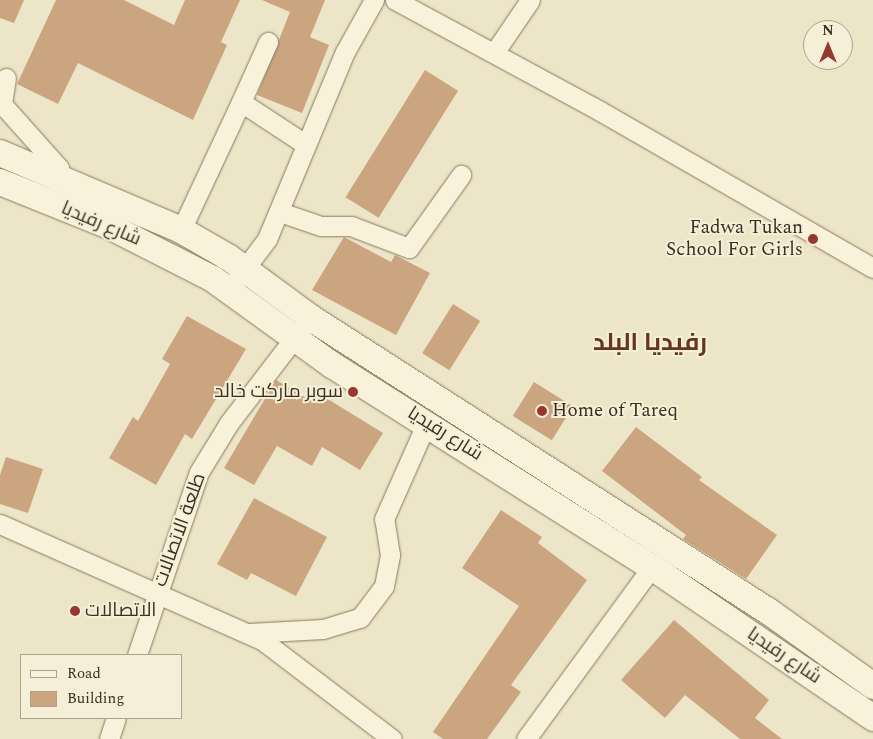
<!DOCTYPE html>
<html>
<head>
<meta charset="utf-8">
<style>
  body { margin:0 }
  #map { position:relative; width:873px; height:739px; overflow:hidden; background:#ede5c8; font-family:Spectral,Cairo,serif }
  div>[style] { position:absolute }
  .building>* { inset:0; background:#caa57f; transform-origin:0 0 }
  .roads { filter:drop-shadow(0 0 1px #89785d) drop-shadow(0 0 1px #89785d) }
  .minor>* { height:19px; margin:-9.5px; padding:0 9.5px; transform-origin:9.5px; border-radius:9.5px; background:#f8f2db }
  .secondary>* { height:26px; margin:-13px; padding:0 13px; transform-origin:13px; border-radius:13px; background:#f8f2db }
  .dots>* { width:14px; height:14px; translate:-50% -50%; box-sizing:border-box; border:2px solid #f5efd7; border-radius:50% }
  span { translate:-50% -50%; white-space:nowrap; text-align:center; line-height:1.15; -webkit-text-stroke:4px #f5efd7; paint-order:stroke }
  .street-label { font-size:19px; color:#3a2f20 }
  .poi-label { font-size:19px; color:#3a2f20 }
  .right { translate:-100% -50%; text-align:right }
  .left { translate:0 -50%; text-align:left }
  .district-label { font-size:24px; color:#653521; font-weight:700 }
  .legend { position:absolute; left:20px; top:654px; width:162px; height:65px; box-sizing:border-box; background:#f5efd7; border:1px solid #aaa28e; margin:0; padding:6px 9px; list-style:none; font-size:15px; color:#3a2f20 }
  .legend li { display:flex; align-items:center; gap:10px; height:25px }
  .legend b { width:25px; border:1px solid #aaa28e }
  .north { position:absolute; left:803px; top:20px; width:50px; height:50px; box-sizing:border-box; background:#f5efd7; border:1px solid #aaa28e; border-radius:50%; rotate:0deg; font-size:14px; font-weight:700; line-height:20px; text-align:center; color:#3a2f20 }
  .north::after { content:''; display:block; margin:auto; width:18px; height:22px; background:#96382f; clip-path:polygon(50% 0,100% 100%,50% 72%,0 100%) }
</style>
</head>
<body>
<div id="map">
  <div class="building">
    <div style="clip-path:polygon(0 0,24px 0,14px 23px,0 18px)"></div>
    <div style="clip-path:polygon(56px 0,124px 0,174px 25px,185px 0,240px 0,221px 42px,227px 45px,193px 120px,78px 63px,58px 104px,17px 84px)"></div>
    <div style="clip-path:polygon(262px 0,325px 0,310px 37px,329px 45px,302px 113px,257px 95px,290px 12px)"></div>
    <div style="left:425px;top:70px;width:39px;height:150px;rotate:32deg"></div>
    <div style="clip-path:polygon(344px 237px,391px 262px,395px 255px,430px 273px,396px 335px,312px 290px)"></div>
    <div style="left:453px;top:304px;width:32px;height:58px;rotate:32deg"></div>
    <div style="clip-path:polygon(187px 316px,246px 349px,192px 439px,185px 434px,156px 485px,109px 458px,133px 417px,138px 421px,170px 364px,162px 359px)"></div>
    <div style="clip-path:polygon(276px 380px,313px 402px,318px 393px,383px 433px,360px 470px,322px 447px,312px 466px,277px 446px,254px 485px,224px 468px)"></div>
    <div style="left:534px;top:382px;width:46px;height:40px;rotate:32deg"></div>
    <div style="clip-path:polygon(636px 427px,702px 477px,699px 480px,777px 535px,746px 579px,683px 539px,686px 535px,602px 471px)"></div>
    <div style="clip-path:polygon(6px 457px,43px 469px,28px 513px,0 504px,0 475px)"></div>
    <div style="clip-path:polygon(254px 498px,327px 537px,296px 596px,251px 573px,247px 580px,217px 564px)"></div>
    <div style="clip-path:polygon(501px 510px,542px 537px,538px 543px,587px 580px,511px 685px,521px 692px,487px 739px,443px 739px,433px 732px,519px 606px,462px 568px)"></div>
    <div style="clip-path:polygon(674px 620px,769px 700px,755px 718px,782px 739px,740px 739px,685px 695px,665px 718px,621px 680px)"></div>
  </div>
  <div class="roads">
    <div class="minor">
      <div style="left:395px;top:0;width:233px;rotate:28.4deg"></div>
      <div style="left:600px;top:111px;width:315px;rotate:29.9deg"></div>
      <div style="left:494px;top:53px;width:64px;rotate:-55.8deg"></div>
      <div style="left:6px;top:78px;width:26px;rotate:99deg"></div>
      <div style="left:2px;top:104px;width:86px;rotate:48.3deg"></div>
      <div style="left:59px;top:168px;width:10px;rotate:79deg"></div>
      <div style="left:241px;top:102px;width:66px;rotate:-65.8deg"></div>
      <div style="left:280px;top:212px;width:43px;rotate:18.9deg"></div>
      <div style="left:321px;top:226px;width:30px"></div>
      <div style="left:351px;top:226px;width:62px;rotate:20.8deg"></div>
      <div style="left:409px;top:248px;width:90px;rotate:-54.5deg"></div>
      <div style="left:181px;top:230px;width:141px;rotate:-64.9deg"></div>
      <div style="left:241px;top:102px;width:77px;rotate:33.3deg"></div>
      <div style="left:237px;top:279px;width:50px;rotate:-53.1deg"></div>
      <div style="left:267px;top:239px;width:203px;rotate:-67.4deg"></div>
      <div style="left:345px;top:52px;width:60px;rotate:-60.9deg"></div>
      <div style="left:0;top:524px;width:287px;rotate:23.9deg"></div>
      <div style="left:262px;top:640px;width:163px;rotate:37.3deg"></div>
      <div style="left:249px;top:633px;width:74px;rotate:-3.1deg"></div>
      <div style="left:323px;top:629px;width:39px;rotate:-17deg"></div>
      <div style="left:360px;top:618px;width:40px;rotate:-53deg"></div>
      <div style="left:384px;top:586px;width:32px;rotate:-79deg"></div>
      <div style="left:390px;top:555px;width:36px;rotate:-99deg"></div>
      <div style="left:384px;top:519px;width:106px;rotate:-66.1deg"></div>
      <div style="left:137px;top:655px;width:193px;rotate:-71.3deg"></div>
      <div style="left:199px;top:472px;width:57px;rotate:-58.5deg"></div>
      <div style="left:229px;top:423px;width:120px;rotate:-52.5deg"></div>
      <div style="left:109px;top:739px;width:22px;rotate:-72deg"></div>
      <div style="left:526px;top:739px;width:213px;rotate:-53.8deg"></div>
    </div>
    <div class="secondary">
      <div style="left:0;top:153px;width:197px;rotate:23deg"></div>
      <div style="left:181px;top:230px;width:54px;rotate:29.9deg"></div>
      <div style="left:228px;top:257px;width:103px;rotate:36.3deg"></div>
      <div style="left:311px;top:318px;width:543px;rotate:32.67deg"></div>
      <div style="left:768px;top:611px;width:129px;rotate:35.5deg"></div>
      <div style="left:0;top:182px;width:115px;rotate:21.9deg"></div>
      <div style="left:107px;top:225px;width:119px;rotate:27deg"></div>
      <div style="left:213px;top:279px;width:147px;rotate:35.9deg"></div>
      <div style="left:332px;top:365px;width:378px;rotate:32.3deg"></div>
      <div style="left:652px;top:567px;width:268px;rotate:34.3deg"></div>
    </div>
  </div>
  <div class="dots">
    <div style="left:813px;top:239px;background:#96382f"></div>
    <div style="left:353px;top:392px;background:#96382f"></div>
    <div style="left:542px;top:411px;background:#96382f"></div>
    <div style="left:75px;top:611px;background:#96382f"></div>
  </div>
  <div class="street-label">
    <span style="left:101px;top:224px;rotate:23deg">شارع رفيديا</span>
    <span style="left:445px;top:434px;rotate:32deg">شارع رفيديا</span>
    <span style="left:180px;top:530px;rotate:-70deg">طلعة الاتصالات</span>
    <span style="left:784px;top:656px;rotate:34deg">شارع رفيديا</span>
  </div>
  <div class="poi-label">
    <span class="right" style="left:803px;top:239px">Fadwa Tukan<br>School For Girls</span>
    <span class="right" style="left:343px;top:392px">سوبر مارکت خالد</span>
    <span class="left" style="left:552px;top:411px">Home of Tareq</span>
    <span class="left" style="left:85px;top:611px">الاتصالات</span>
  </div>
  <div class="district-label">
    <span style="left:650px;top:344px">رفيديا البلد</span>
  </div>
  <ul class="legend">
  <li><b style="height:6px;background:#f8f2db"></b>Road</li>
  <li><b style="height:14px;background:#caa57f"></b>Building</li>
  </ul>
  <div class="north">N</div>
</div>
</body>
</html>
